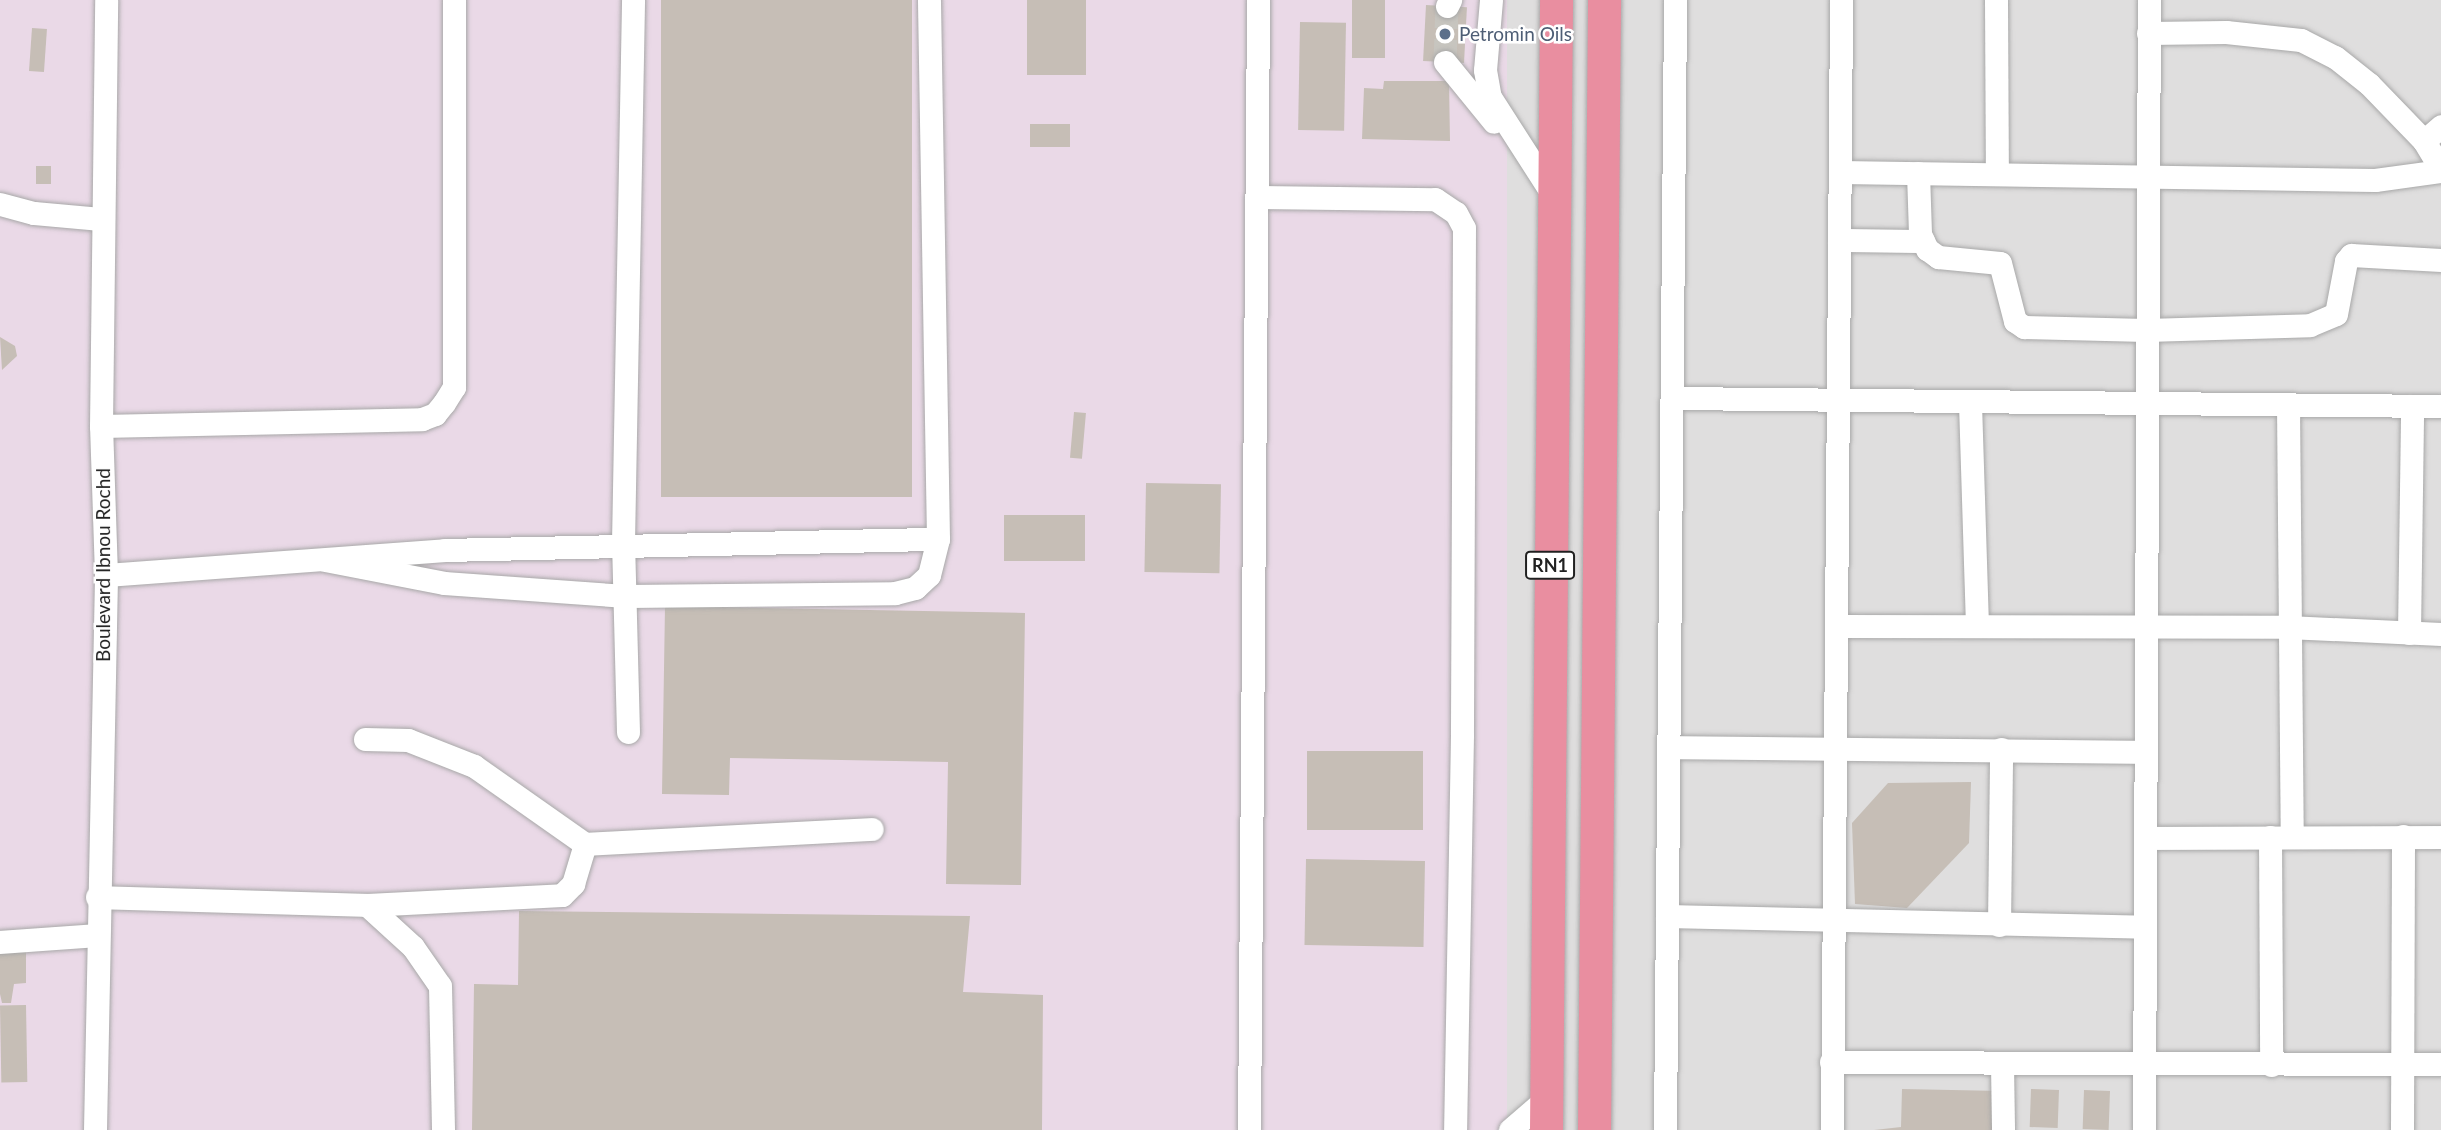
<!DOCTYPE html>
<html>
<head>
<meta charset="utf-8">
<style>
  body { margin:0 }
  #map { position:relative; width:2441px; height:1130px; overflow:hidden; background:#f1eee7; font-family:Lato,sans-serif }
  div>[style] { position:absolute }
  .residential>* { inset:0; background:#dfdede; transform-origin:0 0 }
  .industrial>* { inset:0; background:#ead9e7; transform-origin:0 0 }
  .building>* { inset:0; background:#c6beb6; transform-origin:0 0 }
  .minor-tunnel>* { height:23px; margin-top:-11.5px; transform-origin:0; background:repeating-linear-gradient(90deg,#c7c5bf 0 23px,transparent 0 34px) }
  .roads { filter:drop-shadow(0 0 2px #a8a8a8) drop-shadow(0 0 2px #a8a8a8) }
  .minor>* { height:23px; margin:-11.5px; padding:0 11.5px; transform-origin:11.5px; border-radius:11.5px; background:#fff }
  .highway>* { height:33px; margin:-16.5px; padding:0 16.5px; transform-origin:16.5px; border-radius:16.5px; background:#e98ea0 }
  .dots>* { width:19px; height:19px; translate:-50% -50%; box-sizing:border-box; border:4px solid #fff; border-radius:50% }
  span { translate:-50% -50%; white-space:nowrap; text-align:center; line-height:1.15; -webkit-text-stroke:5px #fff; paint-order:stroke }
  .shield-label span { padding:2px 5px; background:#fff; border:2px solid; border-radius:5px; -webkit-text-stroke-width:0 }
  .shield-label { font-size:18px; color:#212121; font-weight:700 }
  .service-label { font-size:19px; color:#4e5e75 }
  .left { translate:0 -50%; text-align:left }
  .street-label { font-size:19px; color:#212121 }
</style>
</head>
<body>
<div id="map">
  <div class="residential">
    <div style="left:1507px;top:0;width:934px;height:1130px"></div>
  </div>
  <div class="industrial">
    <div style="left:0;top:0;width:1507px;height:1130px"></div>
  </div>
  <div class="building">
    <div style="left:661px;top:0;width:251px;height:497px"></div>
    <div style="left:1027px;top:0;width:59px;height:75px"></div>
    <div style="left:1352px;top:0;width:33px;height:58px"></div>
    <div style="left:1426px;top:5px;width:41px;height:56px;rotate:3deg"></div>
    <div style="left:1300px;top:22px;width:46px;height:108px;rotate:1deg"></div>
    <div style="left:32px;top:28px;width:15px;height:43px;rotate:4deg"></div>
    <div style="clip-path:polygon(1384px 81px,1449px 81px,1450px 141px,1362px 139px,1364px 88px,1383px 89px)"></div>
    <div style="left:1070px;top:124px;width:23px;height:40px;rotate:90deg"></div>
    <div style="left:36px;top:166px;width:15px;height:18px"></div>
    <div style="clip-path:polygon(0 337px,15px 346px,17px 356px,2px 370px)"></div>
    <div style="left:1074px;top:412px;width:12px;height:46px;rotate:5deg"></div>
    <div style="left:1146px;top:483px;width:75px;height:89px;rotate:1deg"></div>
    <div style="left:1085px;top:515px;width:46px;height:81px;rotate:90deg"></div>
    <div style="clip-path:polygon(665px 606px,1025px 613px,1021px 885px,946px 884px,948px 762px,730px 758px,729px 795px,662px 794px)"></div>
    <div style="left:1307px;top:751px;width:116px;height:79px"></div>
    <div style="clip-path:polygon(1971px 782px,1969px 843px,1907px 908px,1855px 904px,1852px 823px,1888px 783px)"></div>
    <div style="left:1306px;top:859px;width:119px;height:86px;rotate:1deg"></div>
    <div style="clip-path:polygon(519px 911px,970px 916px,963px 992px,1043px 995px,1042px 1130px,472px 1130px,474px 984px,518px 985px)"></div>
    <div style="clip-path:polygon(0 946px,26px 952px,26px 983px,14px 984px,11px 1003px,2px 1003px,0 994px)"></div>
    <div style="left:26px;top:1005px;width:77px;height:26px;rotate:89deg"></div>
    <div style="clip-path:polygon(1902px 1089px,2001px 1091px,2000px 1130px,1874px 1130px,1901px 1127px)"></div>
    <div style="left:2031px;top:1089px;width:28px;height:38px;rotate:2deg"></div>
    <div style="left:2084px;top:1090px;width:26px;height:39px;rotate:2deg"></div>
  </div>
  <div class="minor-tunnel">
    <div style="left:1445px;top:62px;width:56px;rotate:-88deg"></div>
  </div>
  <div class="roads">
    <div class="minor">
      <div style="left:1491px;top:0;width:70px;rotate:94.9deg"></div>
      <div style="left:1485px;top:70px;width:27px;rotate:80deg"></div>
      <div style="left:1490px;top:97px;width:117px;rotate:57.3deg"></div>
      <div style="left:1996px;top:0;width:174px;rotate:89.7deg"></div>
      <div style="left:1447px;top:6px;width:7px;rotate:-63deg"></div>
      <div style="left:2148px;top:33px;width:78px;rotate:-0.7deg"></div>
      <div style="left:2226px;top:32px;width:75px;rotate:6.1deg"></div>
      <div style="left:2301px;top:40px;width:38px;rotate:27deg"></div>
      <div style="left:2335px;top:57px;width:43px;rotate:38.5deg"></div>
      <div style="left:2369px;top:84px;width:79px;rotate:46deg"></div>
      <div style="left:2424px;top:141px;width:33px;rotate:59deg"></div>
      <div style="left:1445px;top:62px;width:77px;rotate:50.8deg"></div>
      <div style="left:2424px;top:141px;width:23px;rotate:-41deg"></div>
      <div style="left:1840px;top:172px;width:535px;rotate:0.86deg"></div>
      <div style="left:2375px;top:180px;width:67px;rotate:-7.8deg"></div>
      <div style="left:1918px;top:173px;width:61px;rotate:88.1deg"></div>
      <div style="left:1920px;top:234px;width:17px;rotate:65deg"></div>
      <div style="left:1927px;top:249px;width:14px;rotate:36deg"></div>
      <div style="left:1938px;top:257px;width:62px;rotate:5.5deg"></div>
      <div style="left:2000px;top:263px;width:60px;rotate:75.5deg"></div>
      <div style="left:2015px;top:321px;width:11px;rotate:34deg"></div>
      <div style="left:2024px;top:327px;width:122px;rotate:1.4deg"></div>
      <div style="left:2146px;top:330px;width:164px;rotate:-1.7deg"></div>
      <div style="left:2310px;top:325px;width:28px;rotate:-23deg"></div>
      <div style="left:2336px;top:314px;width:54px;rotate:-79.3deg"></div>
      <div style="left:2346px;top:261px;width:8px;rotate:-50deg"></div>
      <div style="left:2351px;top:255px;width:90px;rotate:3.2deg"></div>
      <div style="left:1259px;top:197px;width:176px;rotate:0.7deg"></div>
      <div style="left:1435px;top:199px;width:25px;rotate:34deg"></div>
      <div style="left:1456px;top:213px;width:17px;rotate:62deg"></div>
      <div style="left:1464px;top:228px;width:507px;rotate:90.23deg"></div>
      <div style="left:1462px;top:735px;width:395px;rotate:91deg"></div>
      <div style="left:0;top:204px;width:35px;rotate:15deg"></div>
      <div style="left:34px;top:213px;width:67px;rotate:5.1deg"></div>
      <div style="left:1839px;top:240px;width:84px;rotate:0.7deg"></div>
      <div style="left:1674px;top:398px;width:767px;rotate:0.6deg"></div>
      <div style="left:1970px;top:403px;width:220px;rotate:88.2deg"></div>
      <div style="left:2288px;top:405px;width:432px;rotate:89.5deg"></div>
      <div style="left:101px;top:426px;width:321px;rotate:-1.2deg"></div>
      <div style="left:422px;top:419px;width:14px;rotate:-21deg"></div>
      <div style="left:435px;top:414px;width:14px;rotate:-51deg"></div>
      <div style="left:444px;top:403px;width:19px;rotate:-58deg"></div>
      <div style="left:454px;top:387px;width:387px;rotate:-90deg"></div>
      <div style="left:325px;top:560px;width:121px;rotate:10.9deg"></div>
      <div style="left:444px;top:583px;width:183px;rotate:4.1deg"></div>
      <div style="left:627px;top:596px;width:268px;rotate:-0.6deg"></div>
      <div style="left:895px;top:593px;width:21px;rotate:-14deg"></div>
      <div style="left:915px;top:588px;width:19px;rotate:-43deg"></div>
      <div style="left:929px;top:575px;width:37px;rotate:-76deg"></div>
      <div style="left:938px;top:539px;width:539px;rotate:-90.96deg"></div>
      <div style="left:106px;top:575px;width:340px;rotate:-4.2deg"></div>
      <div style="left:445px;top:550px;width:493px;rotate:-1.3deg"></div>
      <div style="left:1836px;top:626px;width:451px;rotate:0.1deg"></div>
      <div style="left:2287px;top:627px;width:154px;rotate:2.6deg"></div>
      <div style="left:2409px;top:633px;width:227px;rotate:-89.2deg"></div>
      <div style="left:628px;top:732px;width:189px;rotate:-91.5deg"></div>
      <div style="left:623px;top:543px;width:543px;rotate:-88.94deg"></div>
      <div style="left:365px;top:739px;width:43px;rotate:1.3deg"></div>
      <div style="left:408px;top:740px;width:71px;rotate:21.5deg"></div>
      <div style="left:474px;top:766px;width:136px;rotate:35.1deg"></div>
      <div style="left:585px;top:844px;width:287px;rotate:-3deg"></div>
      <div style="left:1669px;top:747px;width:476px;rotate:0.6deg"></div>
      <div style="left:2270px;top:837px;width:228px;rotate:89.7deg"></div>
      <div style="left:2146px;top:838px;width:295px;rotate:-0.2deg"></div>
      <div style="left:97px;top:897px;width:270px;rotate:1.7deg"></div>
      <div style="left:367px;top:905px;width:62px;rotate:42.4deg"></div>
      <div style="left:413px;top:947px;width:47px;rotate:55.3deg"></div>
      <div style="left:440px;top:986px;width:144px;rotate:88.8deg"></div>
      <div style="left:367px;top:905px;width:195px;rotate:-2.9deg"></div>
      <div style="left:562px;top:895px;width:16px;rotate:-45deg"></div>
      <div style="left:573px;top:884px;width:42px;rotate:-73.3deg"></div>
      <div style="left:1667px;top:916px;width:478px;rotate:1.3deg"></div>
      <div style="left:1999px;top:925px;width:176px;rotate:-89.3deg"></div>
      <div style="left:0;top:942px;width:97px;rotate:-4.1deg"></div>
      <div style="left:1831px;top:1062px;width:610px;rotate:0.19deg"></div>
      <div style="left:2002px;top:1064px;width:66px;rotate:89.1deg"></div>
      <div style="left:95px;top:1130px;width:555px;rotate:-88.86deg"></div>
      <div style="left:106px;top:575px;width:149px;rotate:-91.9deg"></div>
      <div style="left:101px;top:426px;width:426px;rotate:-89.3deg"></div>
      <div style="left:1249px;top:1130px;width:1130px;rotate:-89.54deg"></div>
      <div style="left:1510px;top:1130px;width:49px;rotate:-40.9deg"></div>
      <div style="left:1665px;top:1130px;width:1130px;rotate:-89.49deg"></div>
      <div style="left:1832px;top:1130px;width:1130px;rotate:-89.54deg"></div>
      <div style="left:2144px;top:1130px;width:1130px;rotate:-89.75deg"></div>
      <div style="left:2402px;top:1130px;width:294px;rotate:-89.8deg"></div>
    </div>
    <div class="highway">
      <div style="left:1546px;top:1130px;width:1130px;rotate:-89.49deg"></div>
      <div style="left:1594px;top:1130px;width:1130px;rotate:-89.49deg"></div>
    </div>
  </div>
  <div class="dots">
    <div style="left:1445px;top:34px;background:#5c6f8a"></div>
  </div>
  <div class="shield-label">
    <span style="left:1550px;top:565px">RN1</span>
  </div>
  <div class="service-label">
    <span class="left" style="left:1459px;top:34px">Petromin Oils</span>
  </div>
  <div class="street-label">
    <span style="left:103px;top:565px;rotate:-90deg">Boulevard Ibnou Rochd</span>
  </div>
</div>
</body>
</html>
